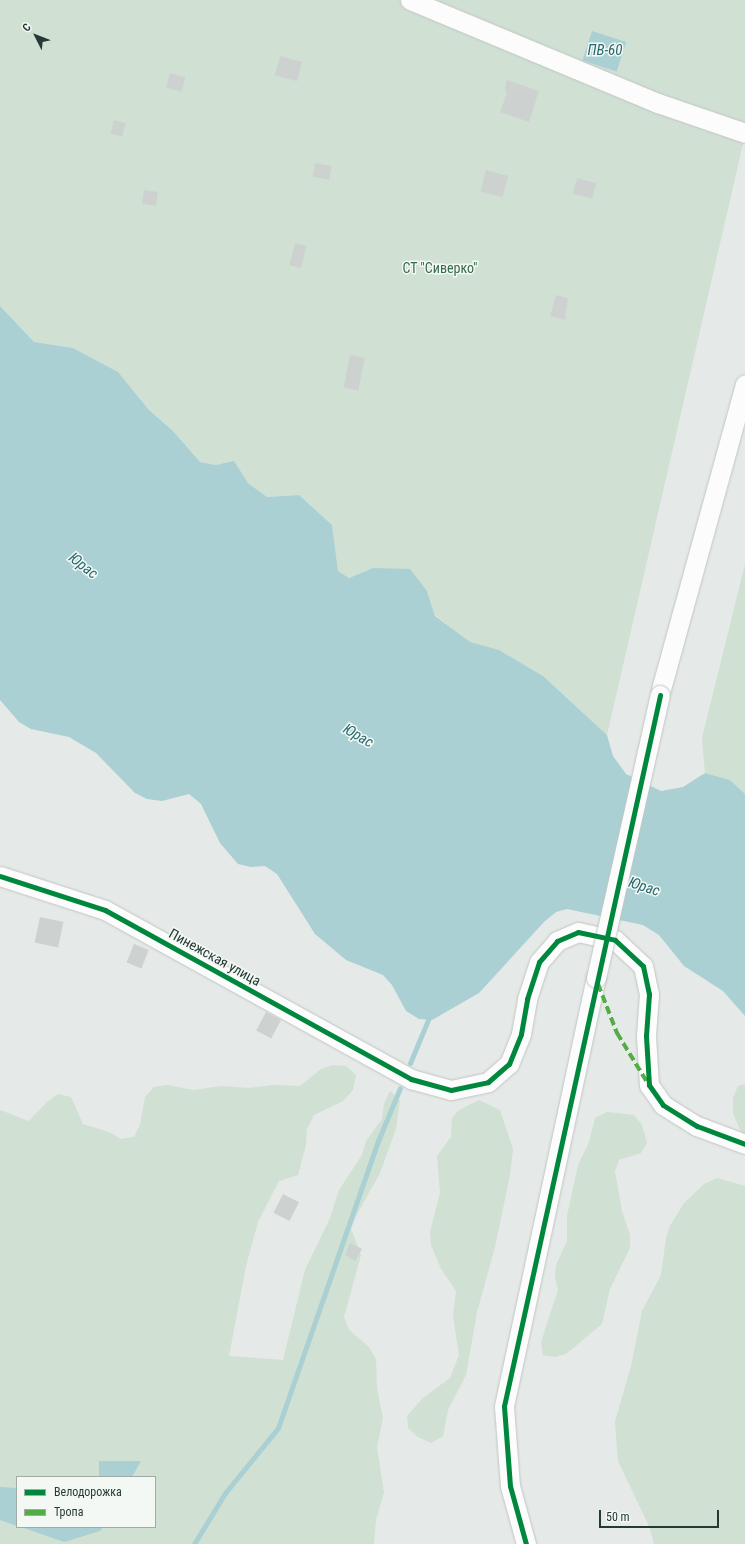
<!DOCTYPE html>
<html>
<head>
<meta charset="utf-8">
<style>
  body { margin:0 }
  #map { position:relative; width:745px; height:1544px; overflow:hidden; background:#e5e9e7; font-family:"Roboto Condensed",sans-serif }
  div>[style] { position:absolute }
  .green>* { inset:0; background:#d0e0d3 }
  .water>* { inset:0; background:#aad0d3; transform-origin:0 0 }
  .stream>* { height:5px; margin:-2.5px; padding:0 2.5px; transform-origin:2.5px; border-radius:2.5px; background:#aad0d3 }
  .building>* { inset:0; background:#cdd2d0; transform-origin:0 0 }
  .roads { filter:drop-shadow(0 0 1px #c2c6c4) drop-shadow(0 0 1px #c2c6c4) }
  .street>* { height:19px; margin:-9.5px; padding:0 9.5px; transform-origin:9.5px; border-radius:9.5px; background:#fbfcfb }
  .bridges { filter:drop-shadow(0 0 1px #c2c6c4) drop-shadow(0 0 1px #c2c6c4) }
  .street-bridge>* { height:19px; margin:-9.5px; padding:0 9.5px; transform-origin:9.5px; border-radius:9.5px; background:#fbfcfb }
  .quiet>* { height:4px; margin-top:-2px; transform-origin:0; background:repeating-linear-gradient(90deg,#53ac45 0 8px,transparent 0 12px) }
  .cycleway>* { height:5px; margin:-2.5px; padding:0 2.5px; transform-origin:2.5px; border-radius:2.5px; background:#00873e }
  span { translate:-50% -50%; white-space:nowrap; text-align:center; line-height:1.15; -webkit-text-stroke:3px #f3f8f5; paint-order:stroke }
  .park-label { font-size:14px; color:#336c45 }
  .street-label { font-size:14px; color:#253a33 }
  .water-label { font-size:15px; color:#26686f; font-style:italic }
  .legend { position:absolute; left:16px; top:1476px; width:140px; height:52px; box-sizing:border-box; background:#f3f8f5; border:1px solid #a1aca7; margin:0; padding:5px 7px; list-style:none; font-size:12px; color:#253a33 }
  .legend li { display:flex; align-items:center; gap:8px; height:20px }
  .legend b { width:20px; border:1px solid #a1aca7 }
  .north { position:absolute; left:16px; top:16px; width:40px; height:40px; -webkit-text-stroke:3px #f3f8f5; paint-order:stroke; rotate:312deg; font-size:11px; font-weight:700; line-height:16px; text-align:center; color:#253a33 }
  .north::after { content:''; display:block; margin:auto; width:14px; height:18px; background:#253a33; clip-path:polygon(50% 0,100% 100%,50% 72%,0 100%) }
  .scale { position:absolute; left:599px; top:1510px; width:120px; height:18px; box-sizing:border-box; border:2px solid #253a33; border-top:0; padding-left:5px; font-size:12px; line-height:14px; white-space:nowrap; color:#253a33; -webkit-text-stroke:3px #f3f8f5; paint-order:stroke }
</style>
</head>
<body>
<div id="map">
  <div class="green">
    <div style="clip-path:polygon(0 0,745px 0,745px 135px,607px 735px,543px 676px,499px 650px,470px 643px,435px 615px,427px 591px,373px 568px,349px 578px,338px 571px,332px 525px,299px 495px,267px 497px,248px 483px,234px 462px,216px 465px,200px 462px,173px 431px,149px 410px,118px 372px,73px 348px,34px 342px,0 306px)"></div>
    <div style="clip-path:polygon(745px 564px,745px 794px,730px 780px,705px 773px,702px 738px)"></div>
    <div style="clip-path:polygon(evenodd,333px 1065px,346px 1066px,356px 1075px,353px 1090px,343px 1101px,314px 1115px,307px 1129px,306px 1145px,298px 1175px,279px 1181px,258px 1222px,246px 1266px,229px 1356px,283px 1360px,305px 1270px,330px 1218px,339px 1190px,362px 1155px,366px 1141px,382px 1119px,384px 1103px,390px 1091px,400px 1100px,396px 1129px,380px 1173px,356px 1216px,351px 1229px,361px 1255px,344px 1317px,349px 1330px,369px 1347px,376px 1359px,377px 1389px,383px 1418px,377px 1447px,384px 1492px,376px 1520px,374px 1544px,0 1544px,0 1110px,29px 1121px,47px 1102px,58px 1094px,71px 1097px,83px 1124px,109px 1132px,121px 1139px,134px 1137px,140px 1125px,145px 1097px,154px 1087px,167px 1085px,194px 1090px,221px 1086px,248px 1088px,274px 1085px,300px 1086px,321px 1069px,333px 1065px,17px 1477px,155px 1477px,155px 1527px,17px 1527px,17px 1477px)"></div>
    <div style="clip-path:polygon(745px 1084px,745px 1135px,742px 1134px,733px 1113px,733px 1098px,738px 1086px)"></div>
    <div style="clip-path:polygon(479px 1100px,500px 1110px,513px 1149px,510px 1175px,495px 1247px,477px 1312px,466px 1375px,448px 1410px,443px 1436px,431px 1443px,418px 1437px,408px 1428px,407px 1416px,423px 1398px,450px 1378px,459px 1355px,453px 1316px,456px 1291px,441px 1269px,431px 1245px,430px 1232px,440px 1193px,437px 1156px,451px 1137px,452px 1118px,459px 1110px)"></div>
    <div style="clip-path:polygon(607px 1112px,634px 1115px,642px 1125px,647px 1143px,641px 1153px,619px 1160px,615px 1171px,622px 1211px,630px 1235px,630px 1248px,610px 1289px,602px 1324px,566px 1354px,555px 1357px,543px 1355px,541px 1342px,558px 1290px,555px 1278px,556px 1265px,567px 1241px,567px 1216px,578px 1165px,589px 1142px,595px 1118px)"></div>
    <div style="clip-path:polygon(717px 1178px,745px 1186px,745px 1544px,654px 1544px,649px 1526px,618px 1461px,615px 1422px,631px 1366px,642px 1311px,661px 1275px,666px 1238px,670px 1226px,684px 1203px,704px 1184px)"></div>
  </div>
  <div class="water">
    <div style="left:592px;top:31px;width:36px;height:31px;rotate:18deg"></div>
    <div style="clip-path:polygon(0 306px,34px 342px,73px 348px,118px 372px,149px 410px,173px 431px,200px 462px,216px 465px,234px 461px,248px 483px,267px 497px,299px 495px,332px 525px,338px 571px,349px 578px,373px 568px,410px 569px,427px 591px,435px 616px,470px 642px,499px 650px,543px 676px,607px 735px,613px 756px,626px 774px,661px 791px,683px 787px,705px 773px,730px 780px,745px 794px,745px 1016px,723px 991px,684px 966px,659px 935px,643px 925px,567px 909px,556px 912px,544px 922px,479px 993px,432px 1020px,419px 1019px,406px 1011px,392px 985px,383px 975px,346px 960px,315px 934px,277px 874px,265px 866px,251px 867px,238px 864px,220px 843px,201px 804px,189px 794px,162px 801px,147px 799px,135px 793px,96px 753px,69px 737px,31px 729px,19px 722px,0 700px)"></div>
    <div style="clip-path:polygon(99px 1461px,141px 1461px,132px 1477px,99px 1477px)"></div>
    <div style="clip-path:polygon(0 1487px,17px 1488px,17px 1526px,0 1520px)"></div>
    <div style="clip-path:polygon(21px 1527px,103px 1527px,100px 1531px,64px 1542px)"></div>
  </div>
  <div class="stream">
    <div style="left:410px;top:1063px;width:47px;rotate:-67.3deg"></div>
    <div style="left:194px;top:1544px;width:60px;rotate:-58.7deg"></div>
    <div style="left:225px;top:1493px;width:84px;rotate:-50.8deg"></div>
    <div style="left:278px;top:1428px;width:304px;rotate:-70.8deg"></div>
    <div style="left:378px;top:1141px;width:57px;rotate:-67.5deg"></div>
  </div>
  <div class="building">
    <div style="left:280px;top:56px;width:23px;height:20px;rotate:15deg"></div>
    <div style="left:170px;top:73px;width:16px;height:15px;rotate:15deg"></div>
    <div style="clip-path:polygon(507px 80px,539px 91px,529px 122px,500px 112px,507px 93px,505px 89px)"></div>
    <div style="left:114px;top:120px;width:12px;height:14px;rotate:14deg"></div>
    <div style="left:315px;top:163px;width:17px;height:14px;rotate:10deg"></div>
    <div style="left:486px;top:170px;width:23px;height:22px;rotate:15deg"></div>
    <div style="left:577px;top:178px;width:20px;height:16px;rotate:15deg"></div>
    <div style="left:144px;top:190px;width:14px;height:14px;rotate:8deg"></div>
    <div style="left:295px;top:243px;width:12px;height:23px;rotate:14deg"></div>
    <div style="clip-path:polygon(556px 295px,568px 298px,565px 320px,550px 316px)"></div>
    <div style="left:350px;top:355px;width:15px;height:33px;rotate:11deg"></div>
    <div style="left:40px;top:917px;width:24px;height:26px;rotate:12deg"></div>
    <div style="left:134px;top:944px;width:16px;height:20px;rotate:22deg"></div>
    <div style="left:266px;top:1012px;width:17px;height:21px;rotate:28deg"></div>
    <div style="left:283px;top:1194px;width:18px;height:21px;rotate:27deg"></div>
    <div style="clip-path:polygon(350px 1243px,362px 1249px,355px 1261px,345px 1255px)"></div>
  </div>
  <div class="roads">
    <div class="street">
      <div style="left:410px;top:0;width:269px;rotate:22.6deg"></div>
      <div style="left:658px;top:103px;width:92px;rotate:19deg"></div>
      <div style="left:661px;top:689px;width:316px;rotate:-74.6deg"></div>
      <div style="left:0;top:876px;width:110px;rotate:17.9deg"></div>
      <div style="left:105px;top:910px;width:350px;rotate:28.9deg"></div>
      <div style="left:411px;top:1079px;width:41px;rotate:15.4deg"></div>
      <div style="left:451px;top:1090px;width:38px;rotate:-12deg"></div>
      <div style="left:488px;top:1082px;width:28px;rotate:-41deg"></div>
      <div style="left:509px;top:1064px;width:32px;rotate:-68deg"></div>
      <div style="left:521px;top:1034px;width:36px;rotate:-80deg"></div>
      <div style="left:527px;top:999px;width:39px;rotate:-72deg"></div>
      <div style="left:539px;top:962px;width:28px;rotate:-49deg"></div>
      <div style="left:557px;top:941px;width:23px;rotate:-23deg"></div>
      <div style="left:578px;top:932px;width:38px;rotate:12deg"></div>
      <div style="left:615px;top:940px;width:38px;rotate:43deg"></div>
      <div style="left:643px;top:966px;width:29px;rotate:78deg"></div>
      <div style="left:649px;top:994px;width:42px;rotate:94.1deg"></div>
      <div style="left:646px;top:1036px;width:49px;rotate:86.5deg"></div>
      <div style="left:649px;top:1085px;width:24px;rotate:55deg"></div>
      <div style="left:663px;top:1105px;width:40px;rotate:32deg"></div>
      <div style="left:697px;top:1126px;width:51px;rotate:20.6deg"></div>
      <div style="left:526px;top:1544px;width:60px;rotate:-105.4deg"></div>
      <div style="left:510px;top:1486px;width:80px;rotate:-94.3deg"></div>
      <div style="left:504px;top:1406px;width:438px;rotate:-77.9deg"></div>
    </div>
  </div>
  <div class="bridges">
    <div class="street-bridge">
      <div style="left:596px;top:978px;width:290px;rotate:-77.3deg"></div>
    </div>
  </div>
  <div class="quiet">
    <div style="left:598px;top:984px;width:53px;rotate:68.8deg"></div>
    <div style="left:617px;top:1033px;width:57px;rotate:58.5deg"></div>
  </div>
  <div class="cycleway">
    <div style="left:0;top:876px;width:110px;rotate:17.9deg"></div>
    <div style="left:105px;top:910px;width:350px;rotate:28.9deg"></div>
    <div style="left:411px;top:1079px;width:41px;rotate:15.4deg"></div>
    <div style="left:451px;top:1090px;width:38px;rotate:-12deg"></div>
    <div style="left:488px;top:1082px;width:28px;rotate:-41deg"></div>
    <div style="left:509px;top:1064px;width:32px;rotate:-68deg"></div>
    <div style="left:521px;top:1034px;width:36px;rotate:-80deg"></div>
    <div style="left:527px;top:999px;width:39px;rotate:-72deg"></div>
    <div style="left:539px;top:962px;width:28px;rotate:-49deg"></div>
    <div style="left:557px;top:941px;width:23px;rotate:-23deg"></div>
    <div style="left:578px;top:932px;width:38px;rotate:12deg"></div>
    <div style="left:615px;top:940px;width:38px;rotate:43deg"></div>
    <div style="left:643px;top:966px;width:29px;rotate:78deg"></div>
    <div style="left:649px;top:994px;width:42px;rotate:94.1deg"></div>
    <div style="left:646px;top:1036px;width:49px;rotate:86.5deg"></div>
    <div style="left:649px;top:1085px;width:24px;rotate:55deg"></div>
    <div style="left:663px;top:1105px;width:40px;rotate:32deg"></div>
    <div style="left:697px;top:1126px;width:51px;rotate:20.6deg"></div>
    <div style="left:526px;top:1544px;width:60px;rotate:-105.4deg"></div>
    <div style="left:510px;top:1486px;width:80px;rotate:-94.3deg"></div>
    <div style="left:504px;top:1406px;width:728px;rotate:-77.62deg"></div>
  </div>
  <div class="park-label">
    <span style="left:440px;top:268px">СТ "Сиверко"</span>
  </div>
  <div class="street-label">
    <span style="left:215px;top:957px;rotate:29deg">Пинежская улица</span>
  </div>
  <div class="water-label">
    <span style="left:605px;top:51px">ПВ-60</span>
    <span style="left:83px;top:566px;rotate:38deg">Юрас</span>
    <span style="left:358px;top:736px;rotate:30deg">Юрас</span>
    <span style="left:644px;top:887px;rotate:18deg">Юрас</span>
  </div>
  <ul class="legend">
  <li><b style="height:5px;background:#00873e"></b>Велодорожка</li>
  <li><b style="height:5px;background:#53ac45"></b>Тропа</li>
  </ul>
  <div class="north">С</div>
  <div class="scale">50 m</div>
</div>
</body>
</html>
